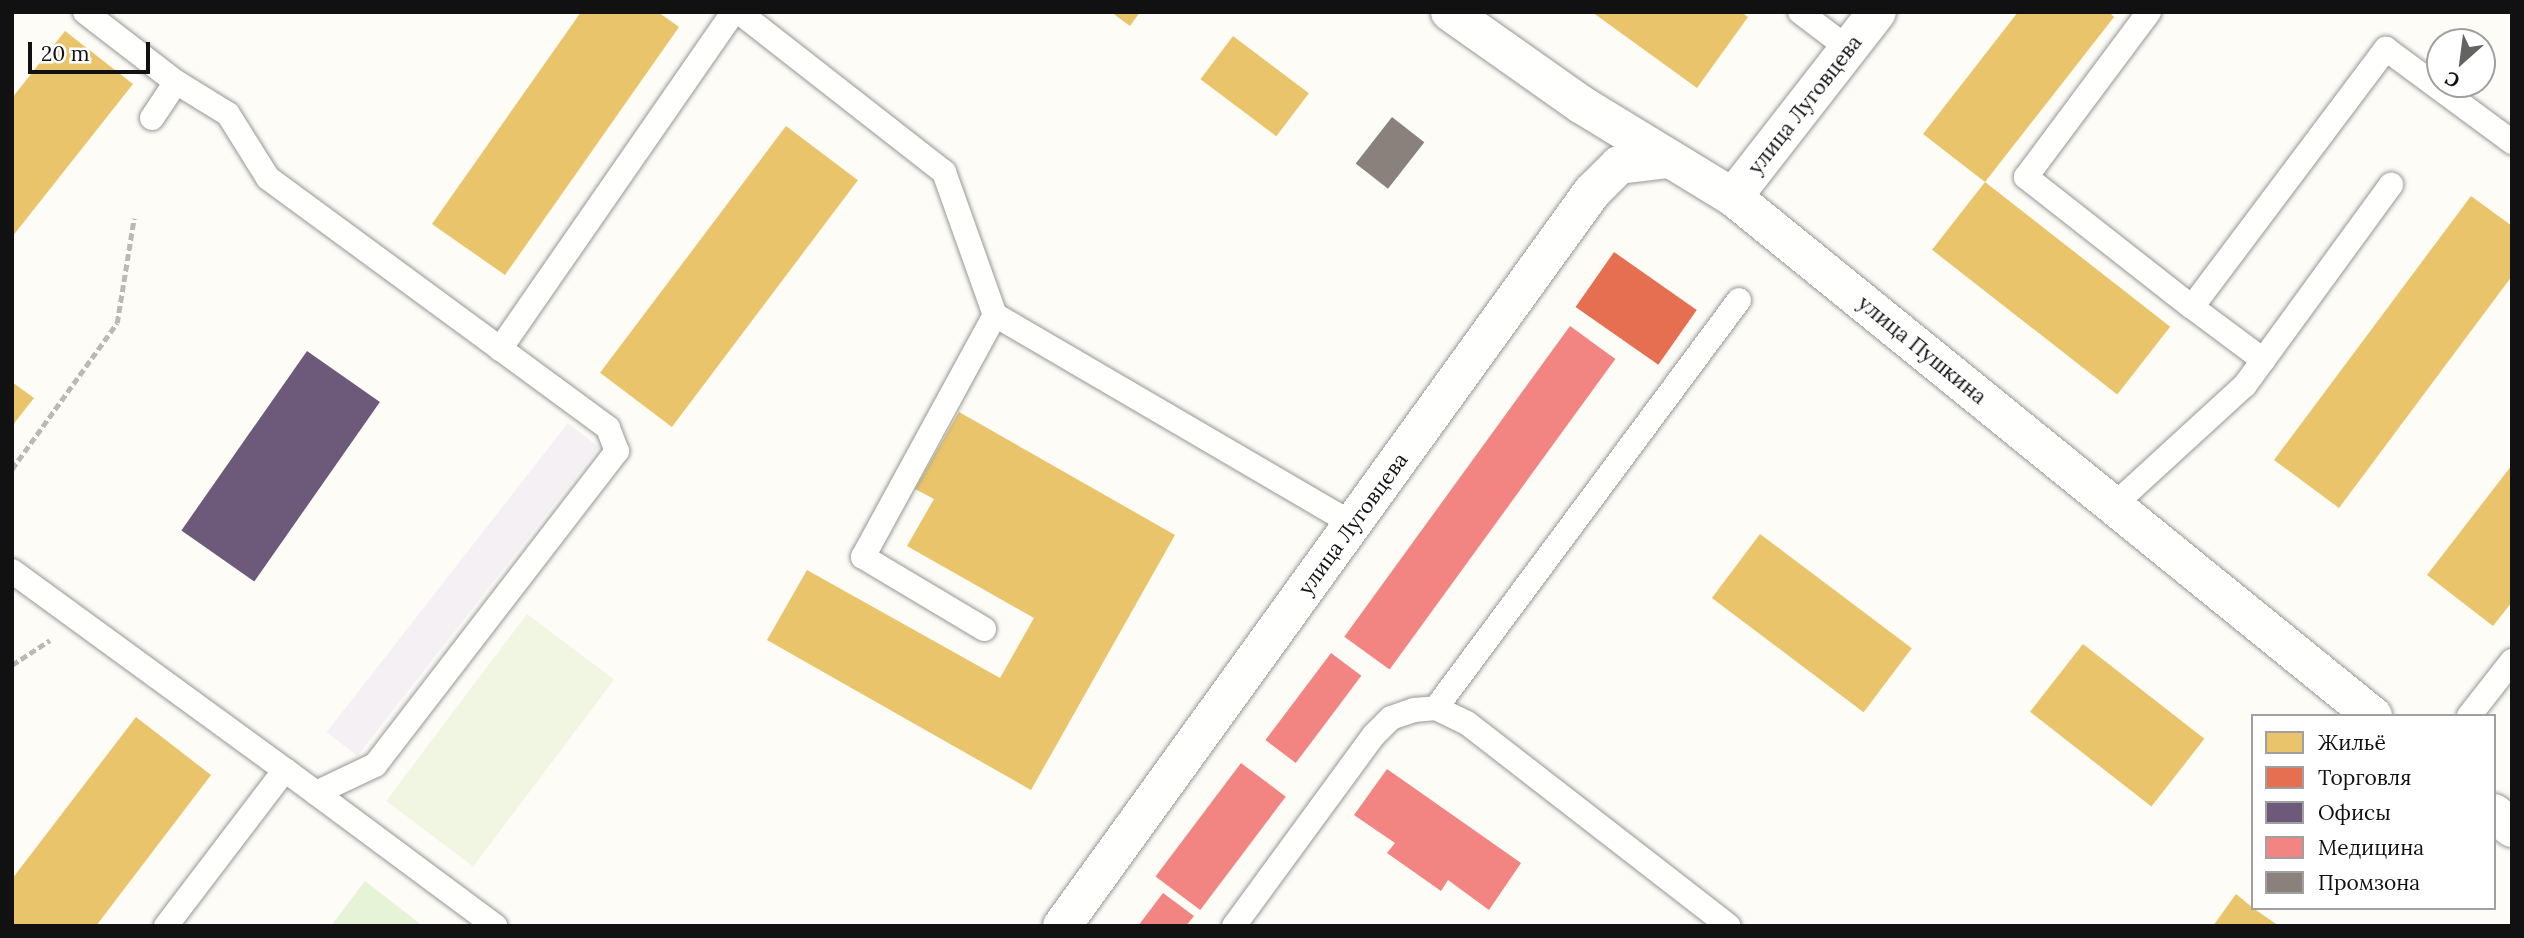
<!DOCTYPE html>
<html>
<head>
<meta charset="utf-8">
<style>
  body { margin:0 }
  #map { position:relative; width:2524px; height:938px; overflow:hidden; background:#fdfcf7; font-family:Lora,serif }
  div>[style] { position:absolute }
  .industrial>* { inset:0; background:#f5f0f3; transform-origin:0 0 }
  .green>* { inset:0; background:#e7f3d7 }
  .pitch>* { inset:0; background:#f0f6e1; transform-origin:0 0 }
  .homes>* { inset:0; background:#e9c46a; transform-origin:0 0 }
  .shops>* { inset:0; background:#e76f51; transform-origin:0 0 }
  .offices>* { inset:0; background:#6d597a; transform-origin:0 0 }
  .health>* { inset:0; background:#f28482; transform-origin:0 0 }
  .industry>* { inset:0; background:#8a817c; transform-origin:0 0 }
  .path>* { height:4.5px; margin-top:-2.25px; transform-origin:0; background:repeating-linear-gradient(90deg,#b9b9b8 0 7px,transparent 0 10.5px) }
  .roads { filter:drop-shadow(0 0 2px #979795) drop-shadow(0 0 2px #979795) }
  .lane>* { height:24px; margin:-12px; padding:0 12px; transform-origin:12px; border-radius:12px; background:#fffffe }
  .street>* { height:38px; margin:-19px; padding:0 19px; transform-origin:19px; border-radius:19px; background:#fffffe }
  span { translate:-50% -50%; white-space:nowrap; text-align:center; line-height:1.15; -webkit-text-stroke:7px #fff; paint-order:stroke }
  .street-label { font-size:21px; color:#111 }
  .frame { position:absolute; inset:0; border:14px solid #111; pointer-events:none }
  .legend { position:absolute; left:2251px; top:714px; width:245px; height:196px; box-sizing:border-box; background:#fff; border:2px solid #a0a0a0; margin:0; padding:9px 12px; list-style:none; font-size:21px; color:#111 }
  .legend li { display:flex; align-items:center; gap:14px; height:35px }
  .legend b { width:35px; border:2px solid #a0a0a0 }
  .north { position:absolute; left:2426px; top:28px; width:70px; height:70px; box-sizing:border-box; background:#fff; border:2px solid #a0a0a0; border-radius:50%; rotate:208deg; font-size:19px; font-weight:700; line-height:28px; text-align:center; color:#111 }
  .north::after { content:''; display:block; margin:auto; width:24px; height:32px; background:#646362; clip-path:polygon(50% 0,100% 100%,50% 72%,0 100%) }
  .scale { position:absolute; left:28px; top:42px; width:122px; height:32px; box-sizing:border-box; border:4px solid #111; border-top:0; padding-left:9px; font-size:21px; line-height:24px; white-space:nowrap; color:#111; -webkit-text-stroke:5px #fff; paint-order:stroke }
</style>
</head>
<body>
<div id="map">
  <div class="industrial">
    <div style="left:568px;top:423px;width:39px;height:392px;rotate:38deg"></div>
  </div>
  <div class="green">
    <div style="clip-path:polygon(365px 881px,423px 926px,331px 926px)"></div>
  </div>
  <div class="pitch">
    <div style="left:527px;top:614px;width:109px;height:234px;rotate:37deg"></div>
  </div>
  <div class="homes">
    <div style="clip-path:polygon(581px 12px,658px 12px,679px 27px,505px 275px,432px 224px)"></div>
    <div style="clip-path:polygon(1111px 12px,1140px 12px,1130px 26px)"></div>
    <div style="clip-path:polygon(1592px 12px,1741px 12px,1748px 17px,1697px 88px)"></div>
    <div style="clip-path:polygon(2018px 12px,2109px 12px,2114px 17px,1985px 182px,1923px 134px)"></div>
    <div style="clip-path:polygon(65px 31px,133px 84px,12px 237px,12px 98px)"></div>
    <div style="left:1233px;top:36px;width:95px;height:54px;rotate:37deg"></div>
    <div style="left:786px;top:126px;width:90px;height:309px;rotate:37deg"></div>
    <div style="left:1985px;top:182px;width:235px;height:86px;rotate:38deg"></div>
    <div style="clip-path:polygon(2471px 196px,2512px 226px,2512px 276px,2339px 508px,2274px 460px)"></div>
    <div style="clip-path:polygon(12px 382px,34px 398px,12px 426px)"></div>
    <div style="clip-path:polygon(959px 412px,1175px 535px,1031px 790px,767px 640px,807px 570px,1000px 678px,1034px 618px,907px 546px,934px 499px,915px 489px)"></div>
    <div style="clip-path:polygon(2512px 465px,2512px 602px,2493px 626px,2427px 575px)"></div>
    <div style="left:1760px;top:534px;width:190px;height:80px;rotate:37deg"></div>
    <div style="left:2083px;top:644px;width:154px;height:86px;rotate:38deg"></div>
    <div style="clip-path:polygon(136px 717px,211px 775px,96px 926px,12px 926px,12px 879px)"></div>
    <div style="clip-path:polygon(2236px 894px,2253px 908px,2279px 926px,2213px 926px)"></div>
  </div>
  <div class="shops">
    <div style="left:1614px;top:252px;width:101px;height:67px;rotate:35deg"></div>
  </div>
  <div class="offices">
    <div style="left:307px;top:351px;width:89px;height:219px;rotate:35deg"></div>
  </div>
  <div class="health">
    <div style="left:1570px;top:326px;width:56px;height:384px;rotate:36deg"></div>
    <div style="left:1331px;top:653px;width:38px;height:109px;rotate:37deg"></div>
    <div style="left:1241px;top:763px;width:56px;height:142px;rotate:37deg"></div>
    <div style="clip-path:polygon(1387px 769px,1521px 863px,1489px 910px,1448px 880px,1441px 891px,1387px 853px,1395px 843px,1354px 815px)"></div>
    <div style="clip-path:polygon(1163px 893px,1194px 916px,1186px 926px,1138px 926px)"></div>
  </div>
  <div class="industry">
    <div style="left:1392px;top:117px;width:41px;height:59px;rotate:38deg"></div>
  </div>
  <div class="path">
    <div style="left:12px;top:469px;width:180px;rotate:-54.3deg"></div>
    <div style="left:117px;top:323px;width:106px;rotate:-80.8deg"></div>
    <div style="left:12px;top:665px;width:45px;rotate:-33.3deg"></div>
  </div>
  <div class="roads">
    <div class="lane">
      <div style="left:85px;top:12px;width:115px;rotate:37.6deg"></div>
      <div style="left:176px;top:82px;width:61px;rotate:31.6deg"></div>
      <div style="left:228px;top:114px;width:75px;rotate:58deg"></div>
      <div style="left:268px;top:178px;width:422px;rotate:36.3deg"></div>
      <div style="left:608px;top:428px;width:25px;rotate:69deg"></div>
      <div style="left:617px;top:451px;width:396px;rotate:127.6deg"></div>
      <div style="left:375px;top:765px;width:65px;rotate:154.6deg"></div>
      <div style="left:739px;top:12px;width:260px;rotate:38deg"></div>
      <div style="left:944px;top:172px;width:152px;rotate:70.4deg"></div>
      <div style="left:995px;top:315px;width:414px;rotate:30.3deg"></div>
      <div style="left:1800px;top:12px;width:61px;rotate:37.1deg"></div>
      <div style="left:2149px;top:12px;width:206px;rotate:126.7deg"></div>
      <div style="left:2026px;top:177px;width:211px;rotate:38.1deg"></div>
      <div style="left:2192px;top:307px;width:323px;rotate:-53.1deg"></div>
      <div style="left:2386px;top:49px;width:157px;rotate:36.4deg"></div>
      <div style="left:152px;top:118px;width:43px;rotate:-56.3deg"></div>
      <div style="left:2192px;top:307px;width:89px;rotate:36.7deg"></div>
      <div style="left:500px;top:349px;width:410px;rotate:-55.3deg"></div>
      <div style="left:2114px;top:505px;width:178px;rotate:-42.5deg"></div>
      <div style="left:2245px;top:385px;width:248px;rotate:-53.9deg"></div>
      <div style="left:12px;top:571px;width:338px;rotate:36.1deg"></div>
      <div style="left:984px;top:629px;width:141px;rotate:-149.2deg"></div>
      <div style="left:863px;top:557px;width:276px;rotate:-61.4deg"></div>
      <div style="left:1436px;top:708px;width:508px;rotate:-53.4deg"></div>
      <div style="left:2469px;top:716px;width:70px;rotate:-52deg"></div>
      <div style="left:166px;top:926px;width:196px;rotate:-52.7deg"></div>
      <div style="left:285px;top:770px;width:262px;rotate:36.6deg"></div>
      <div style="left:1234px;top:926px;width:237px;rotate:-53.8deg"></div>
      <div style="left:1374px;top:735px;width:24px;rotate:-45deg"></div>
      <div style="left:1391px;top:718px;width:24px;rotate:-19deg"></div>
      <div style="left:1414px;top:710px;width:22px;rotate:-5deg"></div>
      <div style="left:1436px;top:708px;width:34px;rotate:26deg"></div>
      <div style="left:1467px;top:723px;width:331px;rotate:37.8deg"></div>
    </div>
    <div class="street">
      <div style="left:1450px;top:12px;width:161px;rotate:35.2deg"></div>
      <div style="left:1582px;top:105px;width:177px;rotate:31.4deg"></div>
      <div style="left:1733px;top:197px;width:824px;rotate:39.04deg"></div>
      <div style="left:1733px;top:197px;width:234px;rotate:-52.1deg"></div>
      <div style="left:2494px;top:813px;width:23px;rotate:40deg"></div>
      <div style="left:1062px;top:926px;width:905px;rotate:-54.17deg"></div>
      <div style="left:1592px;top:192px;width:38px;rotate:-45deg"></div>
      <div style="left:1619px;top:165px;width:48px;rotate:-7.1deg"></div>
    </div>
  </div>
  <div class="street-label">
    <span style="left:1805px;top:105px;rotate:-52deg">улица Луговцева</span>
    <span style="left:1922px;top:350px;rotate:39deg">улица Пушкина</span>
    <span style="left:1353px;top:524px;rotate:-54deg">улица Луговцева</span>
  </div>
  <div class="frame"></div>
  <ul class="legend">
  <li><b style="height:19px;background:#e9c46a"></b>Жильё</li>
  <li><b style="height:19px;background:#e76f51"></b>Торговля</li>
  <li><b style="height:19px;background:#6d597a"></b>Офисы</li>
  <li><b style="height:19px;background:#f28482"></b>Медицина</li>
  <li><b style="height:19px;background:#8a817c"></b>Промзона</li>
  </ul>
  <div class="north">С</div>
  <div class="scale">20 m</div>
</div>
</body>
</html>
